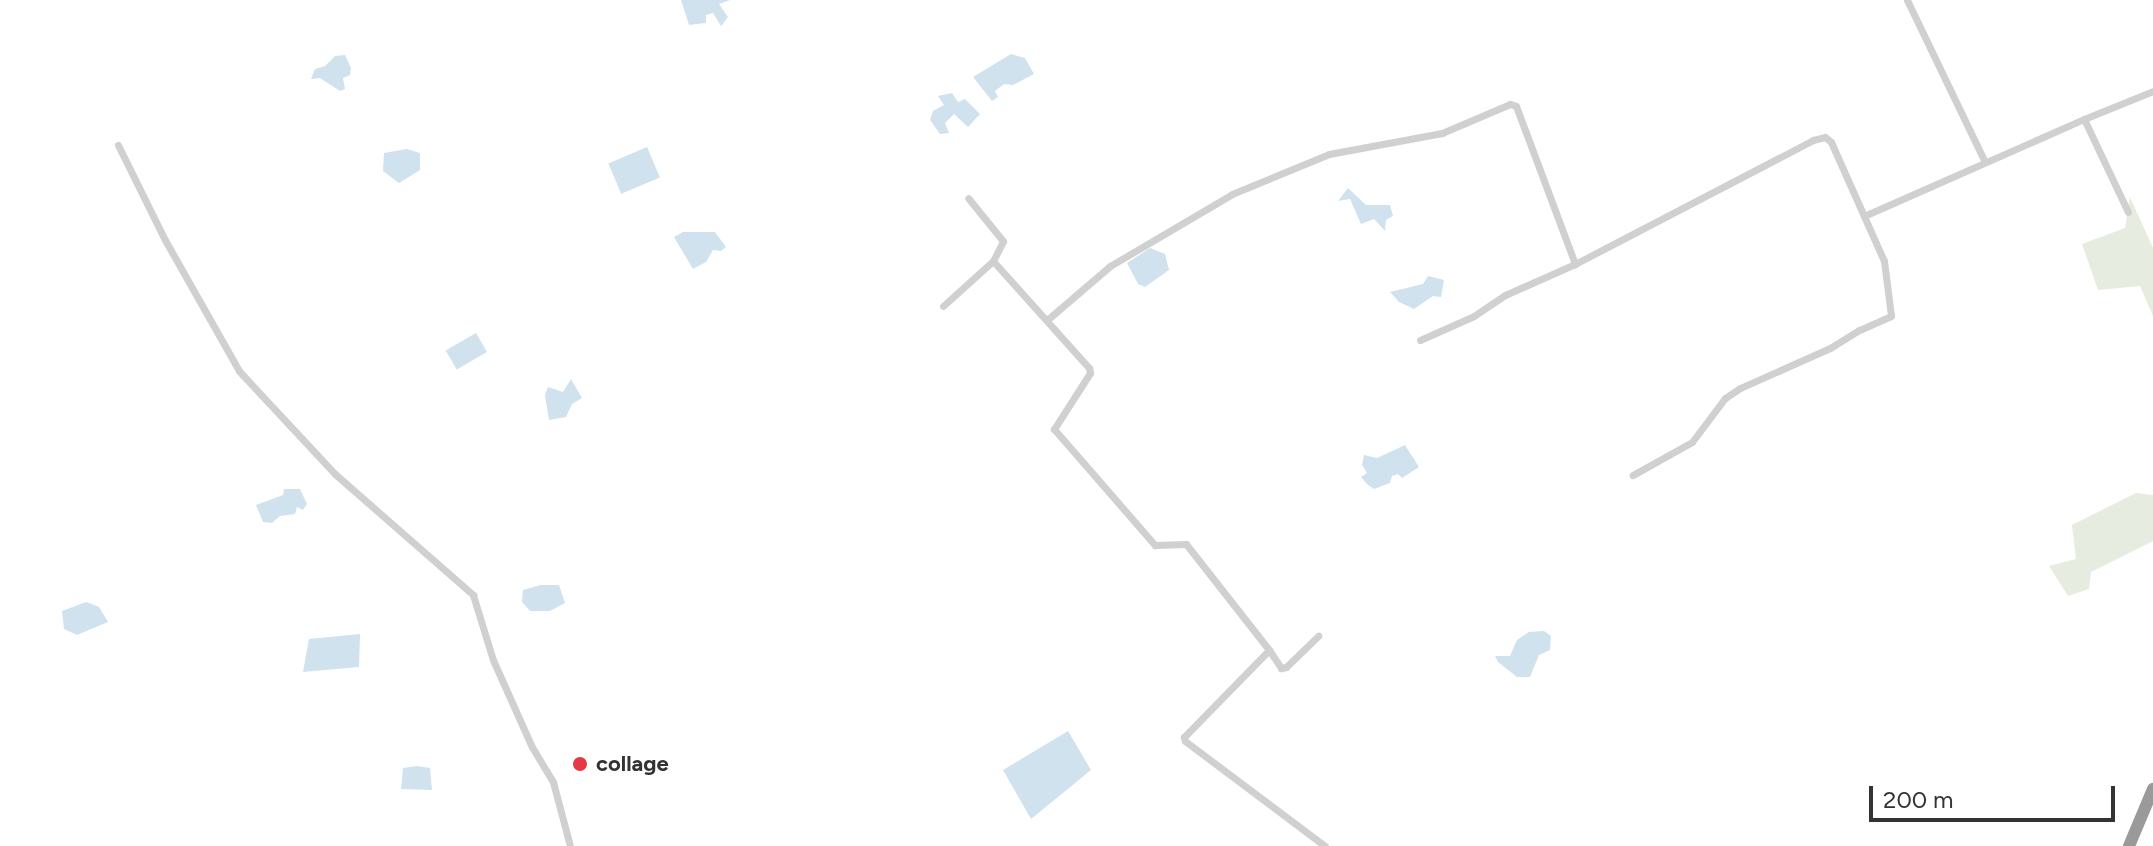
<!DOCTYPE html>
<html>
<head>
<meta charset="utf-8">
<style>
  body { margin:0 }
  #map { position:relative; width:2153px; height:846px; overflow:hidden; background:#fff; font-family:Figtree,sans-serif }
  div>[style] { position:absolute }
  .green>* { inset:0; background:#e6ecdf }
  .water>* { inset:0; background:#cfe2ee; transform-origin:0 0 }
  .street>* { height:7px; margin:-3.5px; padding:0 3.5px; transform-origin:3.5px; border-radius:3.5px; background:#d0d0d0 }
  .highway>* { height:12px; margin:-6px; padding:0 6px; transform-origin:6px; border-radius:6px; background:#9a9a9a }
  .dots>* { width:22px; height:22px; translate:-50% -50%; box-sizing:border-box; border:4px solid #fff; border-radius:50% }
  span { translate:-50% -50%; white-space:nowrap; text-align:center; line-height:1.15; -webkit-text-stroke:8px #fff; paint-order:stroke }
  .poi-label { font-size:22px; color:#333; font-weight:700 }
  .left { translate:0 -50%; text-align:left }
  .scale { position:absolute; left:1869px; top:786px; width:246px; height:36px; box-sizing:border-box; border:4px solid #333; border-top:0; padding-left:10px; font-size:24px; line-height:28px; white-space:nowrap; color:#333; -webkit-text-stroke:6px #fff; paint-order:stroke }
</style>
</head>
<body>
<div id="map">
  <div class="green">
    <div style="clip-path:polygon(2130px 197px,2153px 248px,2153px 316px,2140px 286px,2098px 290px,2082px 244px,2125px 228px)"></div>
    <div style="clip-path:polygon(2136px 493px,2153px 495px,2153px 541px,2091px 572px,2089px 589px,2068px 596px,2049px 566px,2076px 559px,2072px 525px)"></div>
  </div>
  <div class="water">
    <div style="clip-path:polygon(681px 0,730px 0,719px 4px,728px 17px,721px 26px,713px 13px,706px 15px,706px 23px,689px 25px)"></div>
    <div style="clip-path:polygon(1011px 54px,1025px 58px,1034px 74px,1013px 85px,1004px 84px,995px 91px,998px 97px,992px 101px,973px 77px)"></div>
    <div style="clip-path:polygon(345px 55px,351px 68px,350px 75px,343px 78px,345px 89px,340px 91px,320px 78px,311px 79px,315px 69px,325px 66px,335px 56px)"></div>
    <div style="clip-path:polygon(952px 93px,958px 102px,965px 99px,980px 114px,968px 127px,954px 114px,945px 123px,949px 133px,940px 134px,930px 120px,933px 111px,944px 105px,938px 96px)"></div>
    <div style="left:647px;top:147px;width:33px;height:42px;rotate:67deg"></div>
    <div style="clip-path:polygon(407px 149px,420px 153px,420px 170px,399px 183px,383px 171px,384px 153px)"></div>
    <div style="clip-path:polygon(1348px 188px,1366px 205px,1390px 205px,1393px 216px,1386px 220px,1385px 231px,1374px 219px,1361px 224px,1350px 199px,1338px 201px)"></div>
    <div style="clip-path:polygon(683px 232px,715px 232px,726px 247px,721px 251px,713px 250px,706px 262px,693px 269px,674px 237px)"></div>
    <div style="clip-path:polygon(1150px 248px,1165px 254px,1169px 270px,1145px 287px,1138px 284px,1127px 263px)"></div>
    <div style="clip-path:polygon(1428px 276px,1444px 280px,1441px 297px,1433px 296px,1414px 309px,1399px 302px,1390px 292px,1423px 284px)"></div>
    <div style="left:476px;top:333px;width:22px;height:35px;rotate:60deg"></div>
    <div style="clip-path:polygon(571px 379px,582px 398px,572px 404px,566px 417px,549px 420px,545px 395px,548px 387px,563px 392px)"></div>
    <div style="clip-path:polygon(1405px 445px,1419px 467px,1402px 478px,1398px 474px,1392px 476px,1390px 483px,1374px 489px,1368px 485px,1361px 477px,1367px 473px,1362px 465px,1364px 455px,1377px 458px)"></div>
    <div style="clip-path:polygon(284px 489px,300px 489px,307px 504px,303px 510px,297px 507px,295px 514px,280px 516px,272px 523px,263px 522px,256px 505px,283px 495px)"></div>
    <div style="clip-path:polygon(541px 585px,559px 585px,565px 603px,550px 611px,530px 611px,522px 602px,523px 590px)"></div>
    <div style="clip-path:polygon(86px 602px,99px 607px,108px 622px,77px 635px,64px 629px,62px 611px)"></div>
    <div style="clip-path:polygon(1544px 631px,1551px 636px,1550px 650px,1539px 655px,1530px 677px,1517px 677px,1498px 662px,1495px 656px,1510px 656px,1517px 640px,1529px 632px)"></div>
    <div style="clip-path:polygon(360px 634px,359px 667px,303px 672px,309px 639px)"></div>
    <div style="clip-path:polygon(1068px 731px,1091px 770px,1031px 819px,1003px 770px)"></div>
    <div style="clip-path:polygon(417px 766px,430px 768px,432px 790px,401px 789px,403px 768px)"></div>
  </div>
  <div class="street">
    <div style="left:1907px;top:0;width:180px;rotate:64.3deg"></div>
    <div style="left:118px;top:145px;width:106px;rotate:63.7deg"></div>
    <div style="left:165px;top:240px;width:150px;rotate:60.5deg"></div>
    <div style="left:239px;top:371px;width:141px;rotate:47deg"></div>
    <div style="left:335px;top:474px;width:184px;rotate:41.2deg"></div>
    <div style="left:473px;top:595px;width:68px;rotate:72.9deg"></div>
    <div style="left:493px;top:660px;width:95px;rotate:65.9deg"></div>
    <div style="left:532px;top:747px;width:41px;rotate:59deg"></div>
    <div style="left:553px;top:782px;width:66px;rotate:75.1deg"></div>
    <div style="left:2128px;top:212px;width:103px;rotate:-115.3deg"></div>
    <div style="left:2084px;top:119px;width:74px;rotate:-22.1deg"></div>
    <div style="left:1864px;top:216px;width:240px;rotate:-23.8deg"></div>
    <div style="left:993px;top:261px;width:144px;rotate:48.1deg"></div>
    <div style="left:1089px;top:368px;width:5px;rotate:79deg"></div>
    <div style="left:1090px;top:373px;width:67px;rotate:122.7deg"></div>
    <div style="left:1054px;top:429px;width:154px;rotate:49deg"></div>
    <div style="left:1155px;top:545px;width:31px;rotate:-2deg"></div>
    <div style="left:1186px;top:544px;width:135px;rotate:51.9deg"></div>
    <div style="left:1269px;top:650px;width:122px;rotate:134.3deg"></div>
    <div style="left:1184px;top:737px;width:4px;rotate:76deg"></div>
    <div style="left:1185px;top:741px;width:175px;rotate:36.9deg"></div>
    <div style="left:1575px;top:264px;width:268px;rotate:-27.5deg"></div>
    <div style="left:1813px;top:140px;width:12px;rotate:-14deg"></div>
    <div style="left:1825px;top:137px;width:8px;rotate:40deg"></div>
    <div style="left:1831px;top:142px;width:130px;rotate:66deg"></div>
    <div style="left:1884px;top:261px;width:55px;rotate:82.7deg"></div>
    <div style="left:1891px;top:316px;width:35px;rotate:156deg"></div>
    <div style="left:1859px;top:330px;width:34px;rotate:148deg"></div>
    <div style="left:1830px;top:348px;width:98px;rotate:156deg"></div>
    <div style="left:1740px;top:388px;width:18px;rotate:146deg"></div>
    <div style="left:1725px;top:398px;width:55px;rotate:126.9deg"></div>
    <div style="left:1692px;top:442px;width:68px;rotate:150.8deg"></div>
    <div style="left:943px;top:306px;width:67px;rotate:-42deg"></div>
    <div style="left:993px;top:261px;width:22px;rotate:-63deg"></div>
    <div style="left:1003px;top:241px;width:55px;rotate:-129.1deg"></div>
    <div style="left:1047px;top:320px;width:83px;rotate:-40.6deg"></div>
    <div style="left:1110px;top:266px;width:142px;rotate:-30.5deg"></div>
    <div style="left:1232px;top:194px;width:105px;rotate:-22.4deg"></div>
    <div style="left:1329px;top:154px;width:115px;rotate:-10.5deg"></div>
    <div style="left:1442px;top:133px;width:74px;rotate:-23.1deg"></div>
    <div style="left:1510px;top:104px;width:6px;rotate:18deg"></div>
    <div style="left:1516px;top:106px;width:169px;rotate:69.5deg"></div>
    <div style="left:1575px;top:264px;width:77px;rotate:156.1deg"></div>
    <div style="left:1505px;top:295px;width:37px;rotate:146deg"></div>
    <div style="left:1474px;top:316px;width:59px;rotate:156deg"></div>
    <div style="left:1269px;top:650px;width:22px;rotate:56deg"></div>
    <div style="left:1281px;top:668px;width:5px;rotate:-11deg"></div>
    <div style="left:1286px;top:667px;width:45px;rotate:-44.1deg"></div>
  </div>
  <div class="highway">
    <div style="left:2129px;top:846px;width:62px;rotate:-67.2deg"></div>
  </div>
  <div class="dots">
    <div style="left:580px;top:764px;background:#e63946"></div>
  </div>
  <div class="poi-label">
    <span class="left" style="left:596px;top:764px">collage</span>
  </div>
  <div class="scale">200 m</div>
</div>
</body>
</html>
